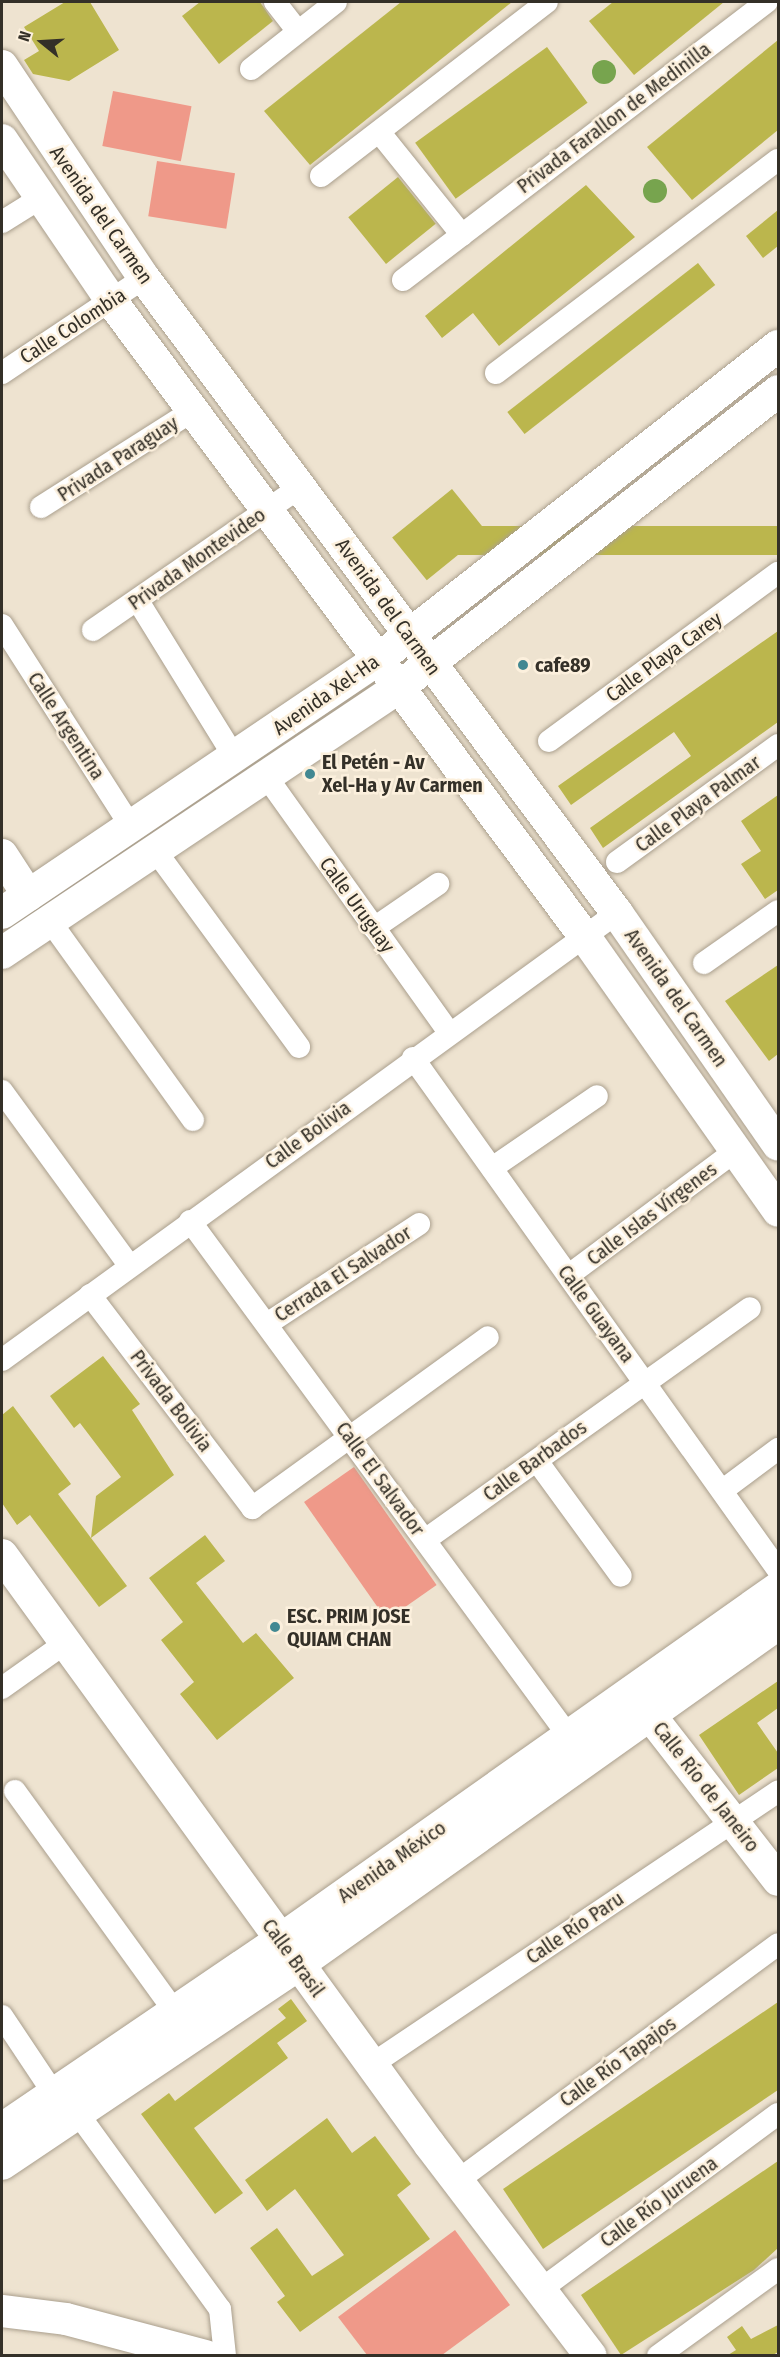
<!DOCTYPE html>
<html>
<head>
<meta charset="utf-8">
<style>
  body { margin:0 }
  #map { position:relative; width:780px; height:2357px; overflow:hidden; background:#eee3d0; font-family:"Fira Sans Condensed",sans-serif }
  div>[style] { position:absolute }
  .green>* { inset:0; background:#ef9989; transform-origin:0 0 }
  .water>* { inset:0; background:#77a44e }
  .round { border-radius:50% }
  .building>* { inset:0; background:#bbb64d; transform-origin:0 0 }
  .roads { filter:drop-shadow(0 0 2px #aa9f8d) drop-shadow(0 0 2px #aa9f8d) }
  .street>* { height:22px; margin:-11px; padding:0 11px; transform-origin:11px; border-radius:11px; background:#fff }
  .secondary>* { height:32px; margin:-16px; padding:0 16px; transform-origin:16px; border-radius:16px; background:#fff }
  .dots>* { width:16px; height:16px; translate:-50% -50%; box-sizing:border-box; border:3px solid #fcf0dd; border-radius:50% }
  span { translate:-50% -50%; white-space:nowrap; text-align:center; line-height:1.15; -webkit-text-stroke:5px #fcf0dd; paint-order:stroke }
  .street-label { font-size:20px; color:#343028 }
  .poi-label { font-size:20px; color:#343028; font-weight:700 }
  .left { translate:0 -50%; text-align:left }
  .frame { position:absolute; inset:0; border:3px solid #343028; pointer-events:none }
  .north { position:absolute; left:12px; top:12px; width:60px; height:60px; -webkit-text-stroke:4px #fcf0dd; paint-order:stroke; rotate:288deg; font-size:16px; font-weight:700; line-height:24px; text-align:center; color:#343028 }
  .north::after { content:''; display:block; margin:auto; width:21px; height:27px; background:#343028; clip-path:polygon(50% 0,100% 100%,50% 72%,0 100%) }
</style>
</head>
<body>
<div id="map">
  <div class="green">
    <div style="left:113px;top:91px;width:80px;height:56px;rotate:11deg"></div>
    <div style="left:157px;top:161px;width:79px;height:56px;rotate:9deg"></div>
    <div style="left:354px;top:1467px;width:144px;height:61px;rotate:55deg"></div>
    <div style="clip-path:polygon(455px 2230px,510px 2305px,442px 2355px,367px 2355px,338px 2317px)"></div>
  </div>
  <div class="water">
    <div class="round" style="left:592px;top:60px;width:24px;height:24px"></div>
    <div class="round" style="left:643px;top:179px;width:24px;height:24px"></div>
  </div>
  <div class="building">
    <div style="clip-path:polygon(65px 2px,90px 2px,119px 50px,69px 81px,33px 74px,24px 60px,39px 51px,24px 27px)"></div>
    <div style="clip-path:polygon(200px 2px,260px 2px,273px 21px,219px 64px,182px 16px)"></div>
    <div style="clip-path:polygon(401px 2px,512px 2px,310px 165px,264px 111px)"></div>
    <div style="clip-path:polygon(613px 2px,724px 2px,634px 75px,589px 21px)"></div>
    <div style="clip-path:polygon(778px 40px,778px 130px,692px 200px,647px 147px)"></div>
    <div style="left:547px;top:47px;width:69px;height:163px;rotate:54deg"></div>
    <div style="left:398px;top:177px;width:60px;height:64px;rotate:51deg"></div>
    <div style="clip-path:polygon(586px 185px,635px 237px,499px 346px,473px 313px,442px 338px,425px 316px)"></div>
    <div style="clip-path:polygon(778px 210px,778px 246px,763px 258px,746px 236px)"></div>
    <div style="left:698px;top:263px;width:28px;height:242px;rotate:52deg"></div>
    <div style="left:452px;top:489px;width:55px;height:77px;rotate:51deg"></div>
    <div style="left:778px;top:526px;width:29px;height:331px;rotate:90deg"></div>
    <div style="clip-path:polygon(778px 631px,778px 722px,603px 848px,590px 828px,691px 756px,674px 732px,571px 805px,558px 786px)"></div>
    <div style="clip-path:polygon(778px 795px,778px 890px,765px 899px,741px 864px,761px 851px,741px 821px)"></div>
    <div style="clip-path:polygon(778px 965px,778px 1054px,769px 1061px,725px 1001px)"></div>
    <div style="clip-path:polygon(103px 1356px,140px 1404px,132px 1410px,174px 1475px,91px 1538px,96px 1496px,121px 1477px,80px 1423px,74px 1428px,50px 1396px)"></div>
    <div style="clip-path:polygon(13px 1406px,71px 1484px,58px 1494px,127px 1586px,99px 1607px,30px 1515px,17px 1525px,2px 1503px,2px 1415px)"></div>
    <div style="clip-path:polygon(205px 1535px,225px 1561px,196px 1583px,243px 1643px,256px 1633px,294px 1678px,217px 1740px,180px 1694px,194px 1682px,161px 1640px,183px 1622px,149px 1578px)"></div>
    <div style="clip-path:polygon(778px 1681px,778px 1708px,757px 1723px,778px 1753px,778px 1768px,739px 1795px,699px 1735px)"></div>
    <div style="clip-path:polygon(291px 1999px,307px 2021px,277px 2043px,288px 2058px,194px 2128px,243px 2193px,215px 2214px,141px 2114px,169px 2093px,175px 2101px,286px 2018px,278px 2009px)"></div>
    <div style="clip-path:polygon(778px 2002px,778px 2090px,543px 2249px,503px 2189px)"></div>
    <div style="clip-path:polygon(327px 2118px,352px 2153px,375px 2136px,411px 2184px,397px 2195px,430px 2239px,300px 2332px,277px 2302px,285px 2296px,250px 2248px,277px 2228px,312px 2276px,344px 2255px,295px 2189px,267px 2211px,245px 2180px)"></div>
    <div style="clip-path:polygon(778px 2161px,778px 2248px,754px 2270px,621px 2355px,581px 2295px)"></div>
    <div style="clip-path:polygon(778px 2325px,778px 2352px,773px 2355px,728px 2355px,736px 2350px,727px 2337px,742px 2326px,751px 2339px)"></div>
  </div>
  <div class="roads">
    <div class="street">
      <div style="left:275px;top:2px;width:37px;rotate:52deg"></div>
      <div style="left:251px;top:69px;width:108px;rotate:-38.2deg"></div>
      <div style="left:380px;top:133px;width:131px;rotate:51.2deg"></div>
      <div style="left:321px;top:176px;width:285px;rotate:-37.6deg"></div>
      <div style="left:2px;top:222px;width:44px;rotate:-31.9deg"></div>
      <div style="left:403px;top:280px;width:458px;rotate:-37.4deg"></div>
      <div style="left:2px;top:373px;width:171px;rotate:-33.8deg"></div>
      <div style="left:496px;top:373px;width:353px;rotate:-37.1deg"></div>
      <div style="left:41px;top:507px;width:181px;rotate:-32.4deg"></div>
      <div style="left:138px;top:601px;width:185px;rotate:58.3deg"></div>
      <div style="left:2px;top:625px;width:240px;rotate:57.4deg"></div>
      <div style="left:93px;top:630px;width:252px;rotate:-34.6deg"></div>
      <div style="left:549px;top:741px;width:284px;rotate:-36.3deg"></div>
      <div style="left:266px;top:776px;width:315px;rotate:54.5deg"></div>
      <div style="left:155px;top:850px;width:244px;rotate:53.8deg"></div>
      <div style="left:617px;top:862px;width:199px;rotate:-36deg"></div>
      <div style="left:50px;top:921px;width:245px;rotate:54.3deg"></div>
      <div style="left:374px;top:928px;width:78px;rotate:-34.5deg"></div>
      <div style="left:704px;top:963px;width:90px;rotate:-35.1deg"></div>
      <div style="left:413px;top:1058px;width:629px;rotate:54.52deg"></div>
      <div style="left:2px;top:1091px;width:215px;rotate:53.9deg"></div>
      <div style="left:492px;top:1168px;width:127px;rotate:-34.4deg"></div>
      <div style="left:190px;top:1221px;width:642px;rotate:53.68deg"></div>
      <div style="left:569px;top:1275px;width:206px;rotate:-36.7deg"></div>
      <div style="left:90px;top:1295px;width:268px;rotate:52.7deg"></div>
      <div style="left:252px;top:1508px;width:291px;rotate:-35.9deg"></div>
      <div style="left:267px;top:1324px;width:182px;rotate:-33.3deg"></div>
      <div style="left:2px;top:1360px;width:760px;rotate:-36.01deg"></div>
      <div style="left:537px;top:1461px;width:142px;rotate:53.9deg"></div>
      <div style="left:723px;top:1490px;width:69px;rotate:-36.7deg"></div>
      <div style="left:425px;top:1540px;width:399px;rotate:-35.5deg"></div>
      <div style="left:2px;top:1688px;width:76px;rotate:-35.4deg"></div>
      <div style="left:15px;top:1791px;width:273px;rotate:54.1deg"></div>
      <div style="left:2px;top:2016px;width:94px;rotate:56.3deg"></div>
      <div style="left:371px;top:2065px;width:491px;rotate:-33.9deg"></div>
      <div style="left:76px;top:2111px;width:245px;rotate:54deg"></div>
      <div style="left:220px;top:2309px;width:47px;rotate:83.9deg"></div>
      <div style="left:457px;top:2181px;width:399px;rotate:-36.4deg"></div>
      <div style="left:540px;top:2290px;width:296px;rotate:-36.5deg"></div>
      <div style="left:658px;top:2356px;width:148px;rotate:-35.9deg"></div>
    </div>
    <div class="secondary">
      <div style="left:2px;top:66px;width:255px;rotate:56.2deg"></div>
      <div style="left:144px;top:278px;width:792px;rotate:53.32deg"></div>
      <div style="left:617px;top:913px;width:282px;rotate:55.2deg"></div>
      <div style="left:2px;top:140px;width:196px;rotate:55.8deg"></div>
      <div style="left:112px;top:302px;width:792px;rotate:53.32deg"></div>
      <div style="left:585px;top:937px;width:335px;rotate:54.8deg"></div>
      <div style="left:2px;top:855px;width:48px;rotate:57deg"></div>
      <div style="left:2px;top:913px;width:451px;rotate:-34deg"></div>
      <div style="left:376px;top:661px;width:511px;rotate:-38.08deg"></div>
      <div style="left:2px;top:953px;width:475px;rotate:-33.8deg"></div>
      <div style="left:397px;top:689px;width:484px;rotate:-38deg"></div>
      <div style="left:2px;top:1555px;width:729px;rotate:54.04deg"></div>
      <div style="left:430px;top:2145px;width:265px;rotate:52.7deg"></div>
      <div style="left:635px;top:1696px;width:233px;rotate:52.1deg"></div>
      <div style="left:2px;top:2129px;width:336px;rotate:-34.2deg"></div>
      <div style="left:280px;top:1940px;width:610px;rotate:-35.25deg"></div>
      <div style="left:2px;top:2164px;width:357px;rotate:-33.9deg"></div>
      <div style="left:298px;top:1965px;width:589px;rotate:-35.39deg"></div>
      <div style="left:2px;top:2311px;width:64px;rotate:7.1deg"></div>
      <div style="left:66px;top:2319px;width:144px;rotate:14.9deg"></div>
    </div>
  </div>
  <div class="dots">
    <div style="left:523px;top:665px;background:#428892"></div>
    <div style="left:310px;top:774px;background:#428892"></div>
    <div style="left:275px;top:1627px;background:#428892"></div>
  </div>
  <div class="street-label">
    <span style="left:614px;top:118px;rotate:-37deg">Privada Farallon de Medinilla</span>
    <span style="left:101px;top:215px;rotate:55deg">Avenida del Carmen</span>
    <span style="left:73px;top:326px;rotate:-33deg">Calle Colombia</span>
    <span style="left:118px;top:459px;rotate:-33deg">Privada Paraguay</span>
    <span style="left:197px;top:559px;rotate:-35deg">Privada Montevideo</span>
    <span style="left:388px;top:607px;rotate:54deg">Avenida del Carmen</span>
    <span style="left:664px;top:657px;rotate:-36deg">Calle Playa Carey</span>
    <span style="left:326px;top:695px;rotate:-35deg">Avenida Xel-Ha</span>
    <span style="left:66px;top:726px;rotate:57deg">Calle Argentina</span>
    <span style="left:698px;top:804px;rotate:-36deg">Calle Playa Palmar</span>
    <span style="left:357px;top:905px;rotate:54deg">Calle Uruguay</span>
    <span style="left:676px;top:998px;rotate:55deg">Avenida del Carmen</span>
    <span style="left:308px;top:1135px;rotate:-36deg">Calle Bolivia</span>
    <span style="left:652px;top:1214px;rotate:-37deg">Calle Islas Vírgenes</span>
    <span style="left:343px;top:1274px;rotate:-33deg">Cerrada El Salvador</span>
    <span style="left:596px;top:1314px;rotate:54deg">Calle Guayana</span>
    <span style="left:171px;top:1401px;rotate:53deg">Privada Bolivia</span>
    <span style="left:535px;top:1461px;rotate:-36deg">Calle Barbados</span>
    <span style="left:380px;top:1479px;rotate:54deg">Calle El Salvador</span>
    <span style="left:706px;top:1787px;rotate:52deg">Calle Río de Janeiro</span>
    <span style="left:392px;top:1862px;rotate:-35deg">Avenida México</span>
    <span style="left:575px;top:1928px;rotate:-34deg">Calle Río Paru</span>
    <span style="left:293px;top:1958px;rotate:54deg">Calle Brasil</span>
    <span style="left:618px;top:2062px;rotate:-36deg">Calle Río Tapajos</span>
    <span style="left:659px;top:2202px;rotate:-36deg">Calle Río Juruena</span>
  </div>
  <div class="poi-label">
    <span class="left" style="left:535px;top:665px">cafe89</span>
    <span class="left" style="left:322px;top:774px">El Petén - Av<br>Xel-Ha y Av Carmen</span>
    <span class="left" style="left:287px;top:1628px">ESC. PRIM JOSE<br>QUIAM CHAN</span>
  </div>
  <div class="frame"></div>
  <div class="north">N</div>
</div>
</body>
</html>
